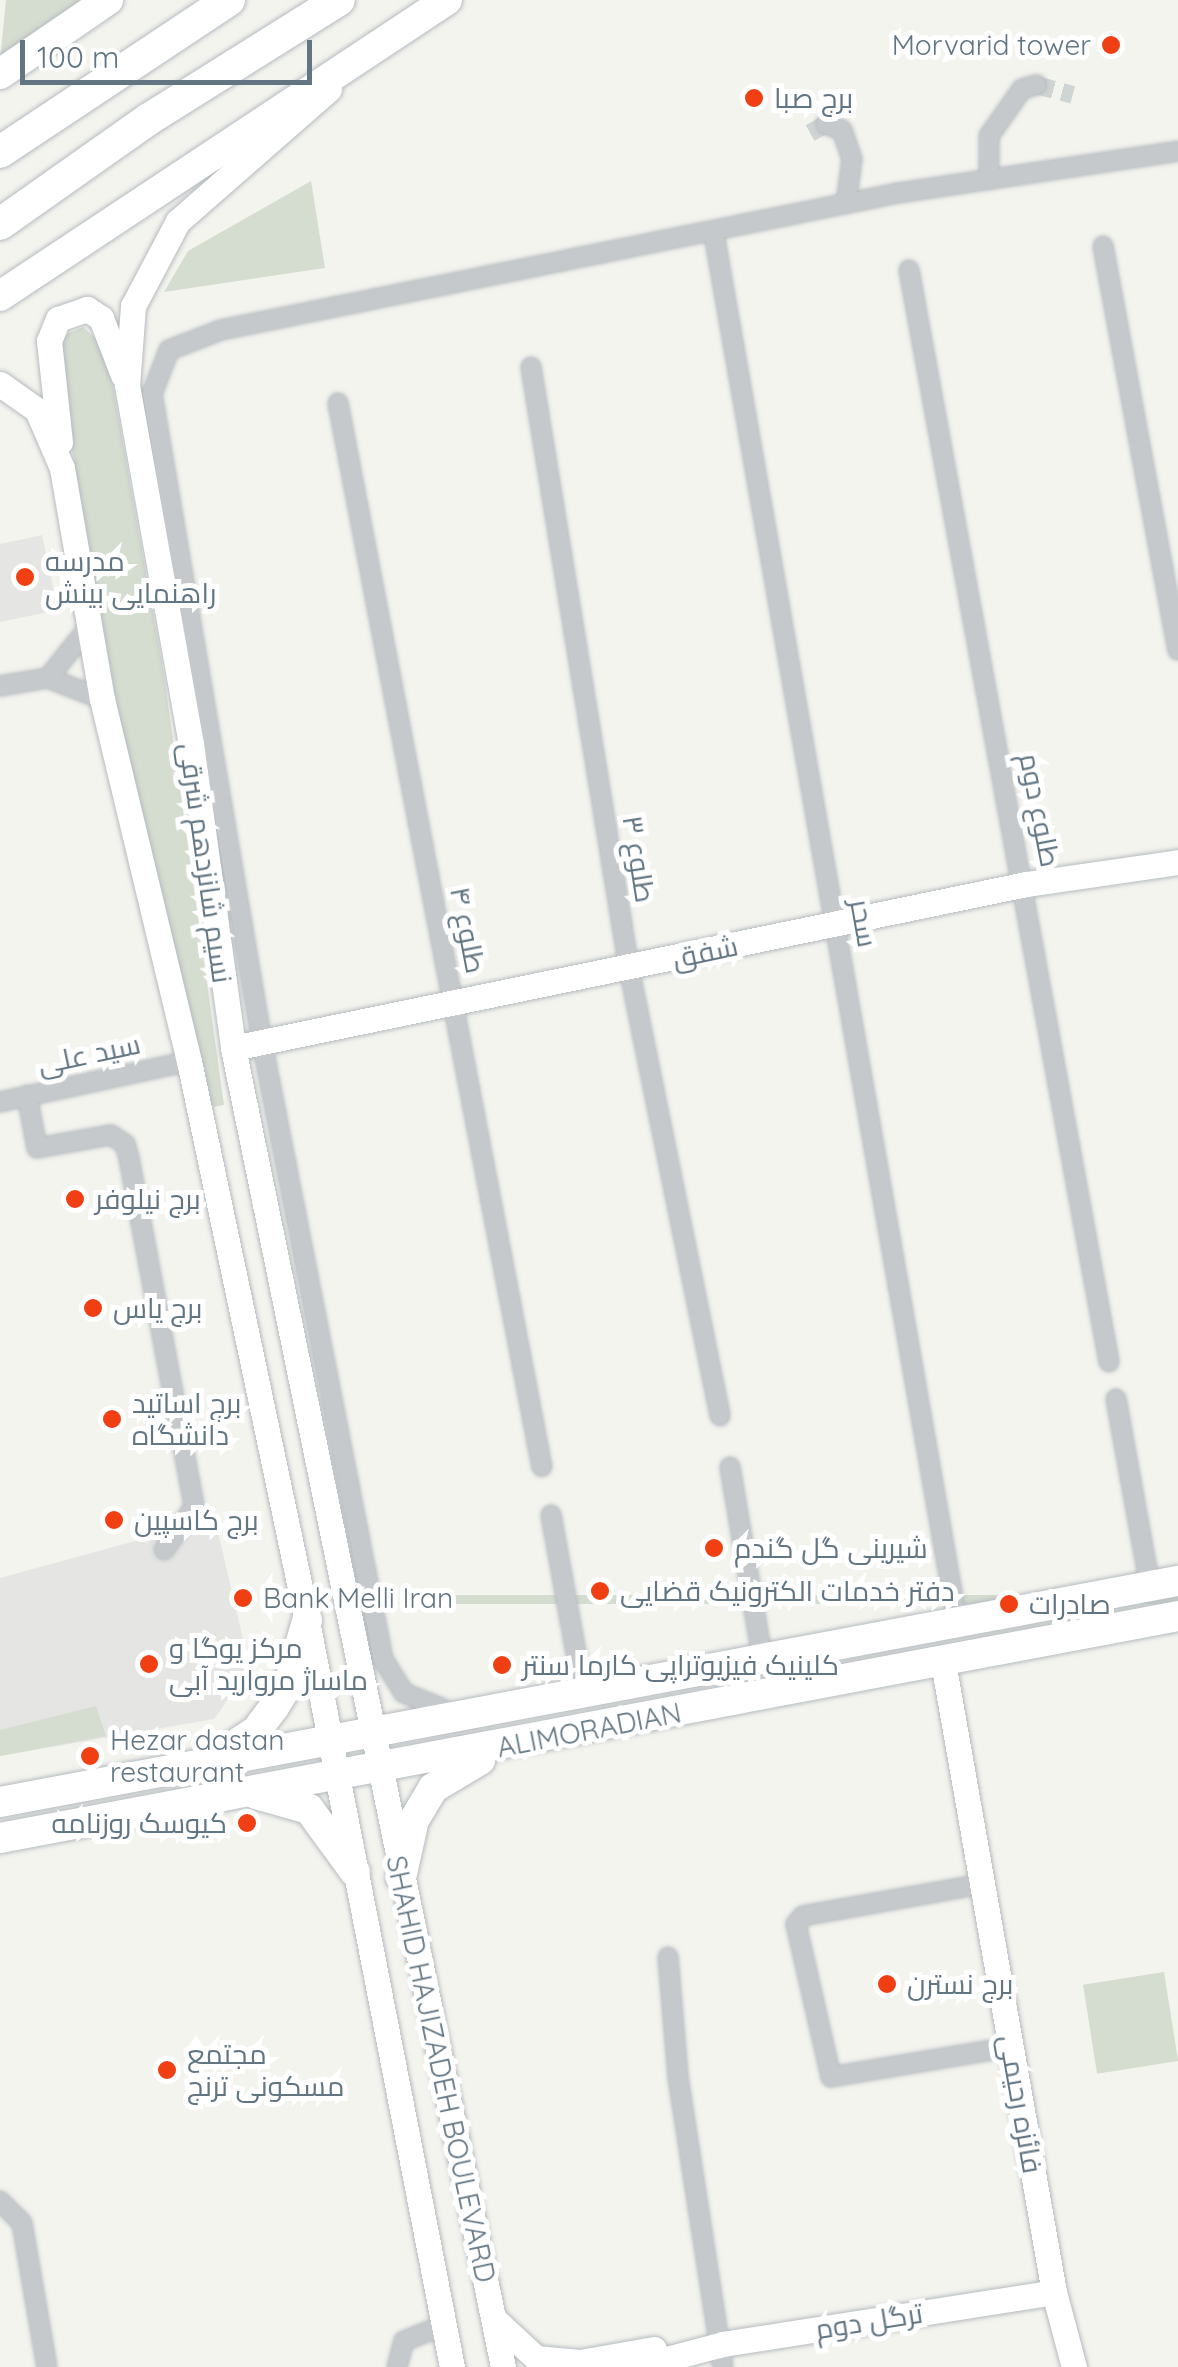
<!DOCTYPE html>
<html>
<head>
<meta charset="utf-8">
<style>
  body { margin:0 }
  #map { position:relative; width:1178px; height:2367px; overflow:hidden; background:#f4f4ef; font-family:Quicksand,Cairo,sans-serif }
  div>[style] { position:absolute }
  .built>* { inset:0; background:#e5e5e3 }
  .green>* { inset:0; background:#d5dcd0; transform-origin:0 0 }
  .street-tunnel>* { height:18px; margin-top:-9px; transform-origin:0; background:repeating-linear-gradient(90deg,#cfd4d4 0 18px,transparent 0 27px) }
  .roads { filter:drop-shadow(0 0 2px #b5bbbf) drop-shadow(0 0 2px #b5bbbf) }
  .street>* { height:18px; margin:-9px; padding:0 9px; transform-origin:9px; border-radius:9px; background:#c6c9cc }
  .secondary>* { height:25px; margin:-12.5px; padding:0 12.5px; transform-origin:12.5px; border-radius:12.5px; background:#fff }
  .primary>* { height:30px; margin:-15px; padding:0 15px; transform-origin:15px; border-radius:15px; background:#fff }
  .highway>* { height:32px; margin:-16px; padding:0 16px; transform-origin:16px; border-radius:16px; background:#fff }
  .dots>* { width:28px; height:28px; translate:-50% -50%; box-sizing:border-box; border:5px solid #fff; border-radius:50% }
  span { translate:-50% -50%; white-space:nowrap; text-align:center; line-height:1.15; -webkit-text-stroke:10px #fff; paint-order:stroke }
  .poi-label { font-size:28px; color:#617583 }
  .right { translate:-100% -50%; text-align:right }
  .left { translate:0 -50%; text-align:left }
  .street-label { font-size:28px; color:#617583 }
  .scale { position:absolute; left:20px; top:40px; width:292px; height:45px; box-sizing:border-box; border:5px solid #617583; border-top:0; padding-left:12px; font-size:30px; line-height:35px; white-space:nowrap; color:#617583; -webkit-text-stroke:8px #fff; paint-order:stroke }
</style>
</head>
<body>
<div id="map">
  <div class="built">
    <div style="clip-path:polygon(42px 535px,58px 610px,0 622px,0 544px)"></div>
    <div style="clip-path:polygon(215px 1519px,250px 1669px,214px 1719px,0 1756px,0 1578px)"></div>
  </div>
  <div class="green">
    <div style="clip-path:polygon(6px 0,83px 0,0 60px)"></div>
    <div style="clip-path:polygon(311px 181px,325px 268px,164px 292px,188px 251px)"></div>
    <div style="clip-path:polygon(83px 327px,100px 342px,112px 381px,164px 675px,224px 1105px,212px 1107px,120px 722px,76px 479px,58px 338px)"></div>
    <div style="left:1178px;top:1595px;width:9px;height:748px;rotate:90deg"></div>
    <div style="clip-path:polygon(96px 1706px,106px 1736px,0 1756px,0 1730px)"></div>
    <div style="left:1164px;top:1972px;width:90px;height:82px;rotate:81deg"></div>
  </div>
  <div class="street-tunnel">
    <div style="left:1036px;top:85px;width:38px;rotate:15deg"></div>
    <div style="left:810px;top:133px;width:18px;rotate:-29deg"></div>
  </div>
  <div class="roads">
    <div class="street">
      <div style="left:826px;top:124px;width:17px;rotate:21deg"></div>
      <div style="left:842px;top:130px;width:31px;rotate:71deg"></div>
      <div style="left:852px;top:159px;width:45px;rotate:97.6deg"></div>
      <div style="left:989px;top:180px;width:44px;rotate:-90deg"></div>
      <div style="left:989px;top:136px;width:57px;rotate:-54.9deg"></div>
      <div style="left:1022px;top:89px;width:15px;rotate:-16deg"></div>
      <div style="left:714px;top:234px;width:1408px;rotate:80.06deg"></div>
      <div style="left:1103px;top:246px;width:411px;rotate:79.5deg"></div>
      <div style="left:909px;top:270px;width:1110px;rotate:79.62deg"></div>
      <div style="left:531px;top:367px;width:609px;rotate:80.74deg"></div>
      <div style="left:629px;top:968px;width:457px;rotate:78.5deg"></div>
      <div style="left:338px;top:403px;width:1083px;rotate:79.15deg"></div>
      <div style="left:48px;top:678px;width:64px;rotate:-51.3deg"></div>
      <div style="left:0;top:686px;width:49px;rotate:-9.5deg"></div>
      <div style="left:48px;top:678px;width:58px;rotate:21.3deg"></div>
      <div style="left:27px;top:1095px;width:54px;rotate:79.3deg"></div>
      <div style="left:37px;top:1148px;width:75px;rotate:-10deg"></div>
      <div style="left:111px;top:1135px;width:17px;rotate:33deg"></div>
      <div style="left:125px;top:1144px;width:15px;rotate:74deg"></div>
      <div style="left:129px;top:1158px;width:355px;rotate:79.4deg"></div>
      <div style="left:194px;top:1507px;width:52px;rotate:124.9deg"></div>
      <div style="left:0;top:1102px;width:193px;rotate:-12.2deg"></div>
      <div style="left:1116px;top:1399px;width:190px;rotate:79.7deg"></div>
      <div style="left:730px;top:1467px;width:198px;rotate:80.4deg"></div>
      <div style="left:551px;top:1515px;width:185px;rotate:79.7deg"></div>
      <div style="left:451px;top:1712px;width:51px;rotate:-158deg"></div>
      <div style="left:404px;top:1693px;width:40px;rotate:-122deg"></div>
      <div style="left:383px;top:1659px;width:629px;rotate:-101.1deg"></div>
      <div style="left:262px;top:1042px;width:657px;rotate:-99.63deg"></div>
      <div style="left:152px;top:394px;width:47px;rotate:-68.9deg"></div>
      <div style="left:169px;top:350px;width:56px;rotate:-21deg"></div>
      <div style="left:221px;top:330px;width:691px;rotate:-11.44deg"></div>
      <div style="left:898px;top:193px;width:283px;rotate:-8.5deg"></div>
      <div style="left:982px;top:1884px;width:182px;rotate:169.9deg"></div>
      <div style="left:803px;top:1916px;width:11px;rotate:131deg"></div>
      <div style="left:796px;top:1924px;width:157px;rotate:77.1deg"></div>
      <div style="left:831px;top:2077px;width:182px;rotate:-9.5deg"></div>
      <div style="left:668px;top:1957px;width:120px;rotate:85.2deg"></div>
      <div style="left:678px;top:2077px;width:293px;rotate:81.2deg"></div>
      <div style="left:0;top:2201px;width:31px;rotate:45deg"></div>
      <div style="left:22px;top:2223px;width:146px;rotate:80.2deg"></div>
      <div style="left:397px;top:2367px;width:27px;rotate:-75deg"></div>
      <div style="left:404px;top:2341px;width:43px;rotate:-21.8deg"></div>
    </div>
    <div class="secondary">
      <div style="left:329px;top:89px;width:201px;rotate:138.8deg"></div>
      <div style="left:178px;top:221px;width:96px;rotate:117.9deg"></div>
      <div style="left:133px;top:306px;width:79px;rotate:94.3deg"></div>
      <div style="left:127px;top:385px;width:365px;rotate:79.9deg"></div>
      <div style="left:191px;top:744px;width:307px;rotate:82.1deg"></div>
      <div style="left:233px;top:1048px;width:1346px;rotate:78.43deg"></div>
      <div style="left:0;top:384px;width:45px;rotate:35.1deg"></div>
      <div style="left:37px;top:410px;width:63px;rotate:66.7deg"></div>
      <div style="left:62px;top:468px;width:234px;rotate:80.2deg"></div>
      <div style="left:102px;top:699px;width:372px;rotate:76.5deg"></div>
      <div style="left:189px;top:1061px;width:572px;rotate:78.1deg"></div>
      <div style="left:307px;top:1621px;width:760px;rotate:79deg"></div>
      <div style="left:60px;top:442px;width:102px;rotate:-96.2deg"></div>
      <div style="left:49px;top:341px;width:24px;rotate:-68deg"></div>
      <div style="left:58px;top:319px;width:31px;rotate:-19deg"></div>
      <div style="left:87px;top:309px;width:17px;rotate:33deg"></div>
      <div style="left:101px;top:318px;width:61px;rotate:68.9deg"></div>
      <div style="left:233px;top:1048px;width:810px;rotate:-11.68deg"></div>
      <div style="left:1026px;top:884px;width:154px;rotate:-8.2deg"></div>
      <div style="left:943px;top:1662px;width:640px;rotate:80.01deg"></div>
      <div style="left:1054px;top:2292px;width:78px;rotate:75.1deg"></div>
      <div style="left:496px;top:2321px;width:54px;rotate:42.8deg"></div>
      <div style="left:536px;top:2358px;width:44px;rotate:5.2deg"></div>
      <div style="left:580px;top:2362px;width:75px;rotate:-10deg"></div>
      <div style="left:636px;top:2367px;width:90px;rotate:-14.8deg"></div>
      <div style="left:723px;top:2344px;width:335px;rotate:-8.9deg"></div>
    </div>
    <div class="primary">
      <div style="left:0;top:74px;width:131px;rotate:-34.4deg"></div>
      <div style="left:0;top:296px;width:536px;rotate:-33.51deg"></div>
      <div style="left:215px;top:1758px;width:49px;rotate:-33.4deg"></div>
      <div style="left:256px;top:1731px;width:30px;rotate:-53deg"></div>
      <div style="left:274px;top:1707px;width:28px;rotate:-58deg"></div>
      <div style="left:289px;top:1683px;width:65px;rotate:-73.8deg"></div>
      <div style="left:256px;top:1794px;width:55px;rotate:15.8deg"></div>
      <div style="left:309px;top:1809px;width:78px;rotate:53.9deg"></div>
      <div style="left:0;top:1802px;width:1199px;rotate:-10.63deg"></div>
      <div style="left:0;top:1838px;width:1199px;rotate:-10.67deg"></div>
      <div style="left:401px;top:1878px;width:59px;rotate:-77.4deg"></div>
      <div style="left:414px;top:1820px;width:37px;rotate:-59deg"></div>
      <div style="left:433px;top:1788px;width:55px;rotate:-30.8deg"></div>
    </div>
    <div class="highway">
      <div style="left:0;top:152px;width:275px;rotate:-33.6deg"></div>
      <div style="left:0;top:224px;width:182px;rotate:-35.2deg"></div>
      <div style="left:149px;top:119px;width:224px;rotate:-32.1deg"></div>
    </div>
  </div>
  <div class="dots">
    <div style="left:1111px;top:45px;background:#f03f13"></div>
    <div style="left:754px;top:98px;background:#f03f13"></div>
    <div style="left:25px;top:577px;background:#f03f13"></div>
    <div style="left:75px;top:1199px;background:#f03f13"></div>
    <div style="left:93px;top:1308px;background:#f03f13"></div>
    <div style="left:112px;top:1419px;background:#f03f13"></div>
    <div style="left:114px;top:1520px;background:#f03f13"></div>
    <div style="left:714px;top:1548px;background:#f03f13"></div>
    <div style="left:600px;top:1591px;background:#f03f13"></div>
    <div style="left:243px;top:1598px;background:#f03f13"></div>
    <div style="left:1009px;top:1604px;background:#f03f13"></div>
    <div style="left:149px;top:1664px;background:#f03f13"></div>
    <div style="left:502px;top:1665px;background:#f03f13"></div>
    <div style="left:90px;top:1756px;background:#f03f13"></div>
    <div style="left:247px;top:1823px;background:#f03f13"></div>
    <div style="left:887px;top:1984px;background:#f03f13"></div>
    <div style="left:167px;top:2070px;background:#f03f13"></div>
  </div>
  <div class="poi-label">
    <span class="right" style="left:1091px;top:45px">Morvarid tower</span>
    <span class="left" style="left:774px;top:98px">برج صبا</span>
    <span class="left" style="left:45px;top:577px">مدرسه<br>راهنمایی بینش</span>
    <span class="left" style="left:95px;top:1199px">برج نیلوفر</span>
    <span class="left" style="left:113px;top:1308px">برج یاس</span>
    <span class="left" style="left:132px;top:1419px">برج اساتید<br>دانشگاه</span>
    <span class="left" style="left:134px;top:1520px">برج کاسپین</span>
    <span class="left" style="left:734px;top:1548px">شیرینی گل گندم</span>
    <span class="left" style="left:620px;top:1591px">دفتر خدمات الکترونیک قضایی</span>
    <span class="left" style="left:263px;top:1598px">Bank Melli Iran</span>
    <span class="left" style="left:1029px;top:1604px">صادرات</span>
    <span class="left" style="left:169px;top:1664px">مرکز یوگا و<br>ماساژ مروارید آبی</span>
    <span class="left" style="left:522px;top:1665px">کلینیک فیزیوتراپی کارما سنتر</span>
    <span class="left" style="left:110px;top:1756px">Hezar dastan<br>restaurant</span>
    <span class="right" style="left:227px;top:1823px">کیوسک روزنامه</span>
    <span class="left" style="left:907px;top:1984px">برج نسترن</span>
    <span class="left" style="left:187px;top:2070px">مجتمع<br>مسکونی ترنج</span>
  </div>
  <div class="street-label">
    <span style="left:1040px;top:810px;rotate:79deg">طلوع دوم</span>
    <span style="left:639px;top:859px;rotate:81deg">طلوع ۳</span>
    <span style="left:206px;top:863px;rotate:82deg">نسیم شانزدهم شرقی</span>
    <span style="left:864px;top:923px;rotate:80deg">سحر</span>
    <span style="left:468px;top:930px;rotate:79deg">طلوع ۴</span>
    <span style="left:705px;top:952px;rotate:-12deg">شفق</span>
    <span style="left:89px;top:1054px;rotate:-12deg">سید علی</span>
    <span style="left:589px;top:1730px;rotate:-11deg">ALIMORADIAN</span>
    <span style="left:441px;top:2069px;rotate:78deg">SHAHID HAJIZADEH BOULEVARD</span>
    <span style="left:1021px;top:2104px;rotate:80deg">فائزه رحیمی</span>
    <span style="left:869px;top:2321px;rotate:-9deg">ترگل دوم</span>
  </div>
  <div class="scale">100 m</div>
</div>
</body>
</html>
